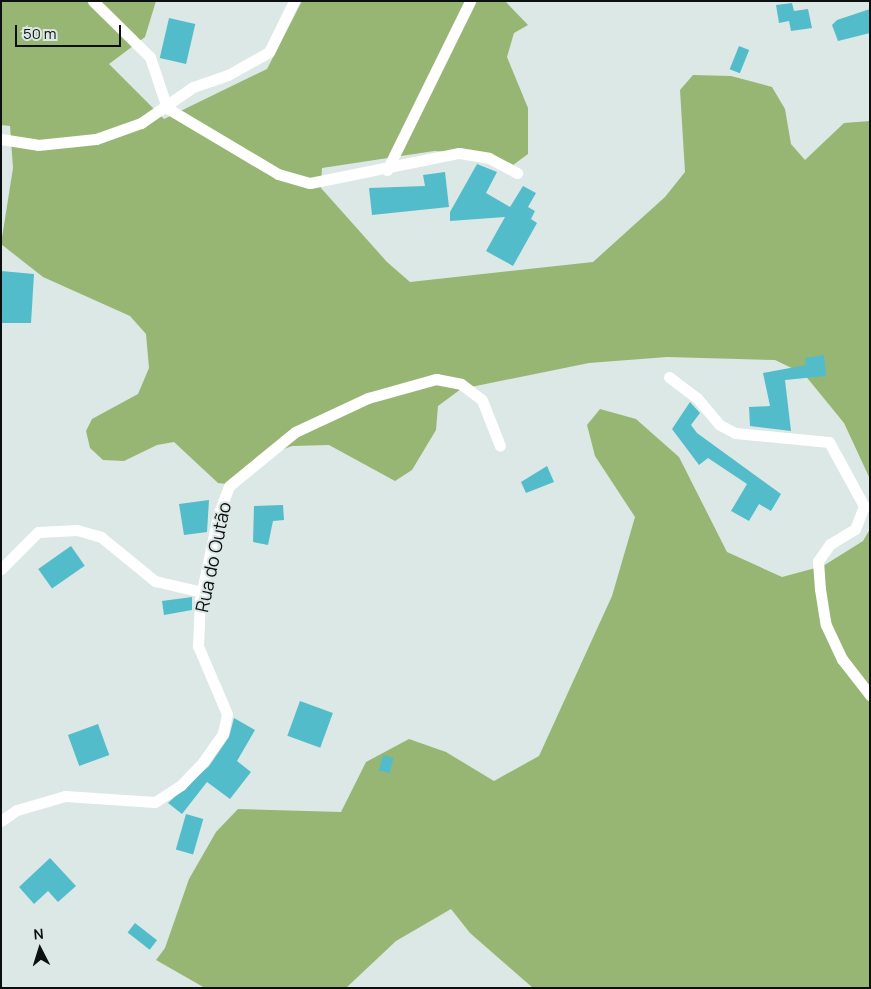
<!DOCTYPE html>
<html>
<head>
<meta charset="utf-8">
<style>
  body { margin:0 }
  #map { position:relative; width:871px; height:989px; overflow:hidden; background:#dbe8e5; font-family:Manrope,sans-serif }
  div>[style] { position:absolute }
  .forest>* { inset:0; background:#98b673 }
  .building>* { inset:0; background:#53bcca; transform-origin:0 0 }
  .street>* { height:11px; margin:-5.5px; padding:0 5.5px; transform-origin:5.5px; border-radius:5.5px; background:#fff }
  span { translate:-50% -50%; white-space:nowrap; text-align:center; line-height:1.15; -webkit-text-stroke:4px #dbe8e5; paint-order:stroke }
  .street-label { font-size:18px; color:#0c1010 }
  .frame { position:absolute; inset:0; border:2px solid #0c1010; pointer-events:none }
  .north { position:absolute; left:15px; top:924px; width:50px; height:50px; -webkit-text-stroke:4px #dbe8e5; paint-order:stroke; rotate:355deg; font-size:14px; font-weight:700; line-height:20px; text-align:center; color:#0c1010 }
  .north::after { content:''; display:block; margin:auto; width:18px; height:22px; background:#0c1010; clip-path:polygon(50% 0,100% 100%,50% 72%,0 100%) }
  .scale { position:absolute; left:15px; top:25px; width:106px; height:22px; box-sizing:border-box; border:2px solid #0c1010; border-top:0; padding-left:6px; font-size:15px; line-height:18px; white-space:nowrap; color:#0c1010; -webkit-text-stroke:4px #dbe8e5; paint-order:stroke }
</style>
</head>
<body>
<div id="map">
  <div class="forest">
    <div style="clip-path:polygon(1px 1px,156px 1px,145px 37px,109px 64px,164px 119px,267px 69px,302px 1px,505px 1px,528px 25px,514px 33px,507px 57px,528px 108px,528px 154px,509px 168px,476px 153px,434px 151px,322px 168px,321px 188px,387px 262px,410px 282px,593px 262px,665px 197px,685px 172px,680px 90px,693px 75px,731px 76px,772px 87px,785px 109px,791px 144px,805px 160px,844px 123px,870px 121px,870px 479px,844px 423px,804px 374px,775px 360px,667px 357px,589px 363px,461px 389px,438px 406px,436px 430px,412px 470px,395px 481px,329px 445px,292px 446px,270px 454px,235px 485px,218px 483px,174px 442px,157px 445px,124px 461px,103px 460px,90px 448px,86px 431px,92px 419px,138px 394px,149px 368px,146px 334px,130px 316px,43px 277px,1px 244px,13px 168px,10px 126px,1px 125px)"></div>
    <div style="clip-path:polygon(600px 409px,636px 419px,679px 457px,727px 552px,782px 577px,823px 566px,863px 541px,870px 529px,870px 988px,533px 988px,470px 933px,451px 909px,396px 941px,346px 988px,205px 988px,156px 960px,165px 948px,189px 879px,216px 832px,238px 809px,341px 812px,366px 762px,409px 739px,446px 752px,494px 781px,539px 756px,612px 596px,635px 517px,595px 456px,587px 425px)"></div>
  </div>
  <div class="building">
    <div style="clip-path:polygon(792px 3px,794px 11px,808px 9px,812px 28px,791px 31px,789px 21px,779px 23px,776px 5px)"></div>
    <div style="clip-path:polygon(870px 9px,870px 33px,838px 41px,832px 25px,837px 20px)"></div>
    <div style="left:169px;top:18px;width:27px;height:41px;rotate:13deg"></div>
    <div style="left:739px;top:46px;width:11px;height:25px;rotate:22deg"></div>
    <div style="clip-path:polygon(477px 164px,497px 172px,486px 193px,510px 207px,523px 186px,536px 193px,528px 207px,535px 211px,531px 219px,537px 223px,513px 266px,486px 251px,505px 217px,450px 221px,450px 212px)"></div>
    <div style="clip-path:polygon(445px 172px,449px 207px,372px 215px,369px 188px,425px 186px,423px 175px)"></div>
    <div style="clip-path:polygon(1px 271px,34px 274px,31px 323px,1px 323px)"></div>
    <div style="clip-path:polygon(824px 355px,826px 376px,785px 380px,791px 431px,750px 426px,749px 407px,770px 406px,763px 373px,806px 365px,805px 358px)"></div>
    <div style="clip-path:polygon(690px 402px,700px 413px,691px 425px,697px 433px,781px 494px,771px 511px,759px 504px,749px 521px,731px 511px,747px 484px,708px 458px,699px 465px,672px 429px)"></div>
    <div style="clip-path:polygon(547px 466px,554px 482px,526px 493px,521px 482px)"></div>
    <div style="clip-path:polygon(209px 500px,207px 532px,184px 535px,179px 504px)"></div>
    <div style="clip-path:polygon(283px 505px,284px 520px,273px 521px,268px 545px,253px 542px,254px 506px)"></div>
    <div style="left:71px;top:546px;width:24px;height:40px;rotate:55deg"></div>
    <div style="clip-path:polygon(192px 597px,192px 610px,164px 615px,162px 601px)"></div>
    <div style="left:300px;top:701px;width:35px;height:37px;rotate:20deg"></div>
    <div style="clip-path:polygon(234px 718px,255px 730px,237px 761px,251px 772px,230px 799px,207px 782px,182px 814px,168px 803px,209px 766px,229px 737px)"></div>
    <div style="left:98px;top:724px;width:33px;height:32px;rotate:70deg"></div>
    <div style="left:383px;top:755px;width:11px;height:16px;rotate:15deg"></div>
    <div style="left:186px;top:814px;width:18px;height:37px;rotate:16deg"></div>
    <div style="clip-path:polygon(50px 858px,76px 886px,58px 902px,48px 891px,34px 904px,19px 887px)"></div>
    <div style="left:135px;top:923px;width:28px;height:12px;rotate:38deg"></div>
  </div>
  <div class="street">
    <div style="left:93px;top:1px;width:80px;rotate:44.5deg"></div>
    <div style="left:150px;top:57px;width:54px;rotate:71.6deg"></div>
    <div style="left:167px;top:108px;width:129px;rotate:30.7deg"></div>
    <div style="left:278px;top:174px;width:33px;rotate:16deg"></div>
    <div style="left:310px;top:183px;width:152px;rotate:-11.4deg"></div>
    <div style="left:459px;top:153px;width:30px;rotate:9deg"></div>
    <div style="left:489px;top:158px;width:32px;rotate:28deg"></div>
    <div style="left:1px;top:139px;width:37px;rotate:9deg"></div>
    <div style="left:38px;top:145px;width:58px;rotate:-5.9deg"></div>
    <div style="left:96px;top:139px;width:48px;rotate:-19.6deg"></div>
    <div style="left:141px;top:123px;width:63px;rotate:-34.7deg"></div>
    <div style="left:193px;top:87px;width:37px;rotate:-19deg"></div>
    <div style="left:228px;top:75px;width:47px;rotate:-29.3deg"></div>
    <div style="left:269px;top:52px;width:57px;rotate:-63.9deg"></div>
    <div style="left:387px;top:170px;width:188px;rotate:-63.8deg"></div>
    <div style="left:669px;top:377px;width:35px;rotate:37deg"></div>
    <div style="left:697px;top:398px;width:35px;rotate:50deg"></div>
    <div style="left:720px;top:425px;width:17px;rotate:28deg"></div>
    <div style="left:735px;top:433px;width:94px;rotate:5.5deg"></div>
    <div style="left:829px;top:442px;width:73px;rotate:61.3deg"></div>
    <div style="left:864px;top:506px;width:25px;rotate:111deg"></div>
    <div style="left:855px;top:529px;width:29px;rotate:149deg"></div>
    <div style="left:830px;top:544px;width:21px;rotate:125deg"></div>
    <div style="left:818px;top:561px;width:28px;rotate:86deg"></div>
    <div style="left:820px;top:589px;width:36px;rotate:81deg"></div>
    <div style="left:826px;top:625px;width:38px;rotate:65deg"></div>
    <div style="left:842px;top:659px;width:46px;rotate:52.1deg"></div>
    <div style="left:1px;top:569px;width:52px;rotate:-45deg"></div>
    <div style="left:38px;top:532px;width:39px;rotate:-3deg"></div>
    <div style="left:77px;top:530px;width:25px;rotate:16deg"></div>
    <div style="left:101px;top:537px;width:70px;rotate:39.2deg"></div>
    <div style="left:155px;top:581px;width:48px;rotate:13.2deg"></div>
    <div style="left:1px;top:821px;width:19px;rotate:-35deg"></div>
    <div style="left:17px;top:810px;width:50px;rotate:-16.3deg"></div>
    <div style="left:65px;top:796px;width:90px;rotate:3.8deg"></div>
    <div style="left:155px;top:802px;width:31px;rotate:-33deg"></div>
    <div style="left:181px;top:785px;width:32px;rotate:-46deg"></div>
    <div style="left:203px;top:762px;width:35px;rotate:-55deg"></div>
    <div style="left:223px;top:733px;width:19px;rotate:-78deg"></div>
    <div style="left:227px;top:714px;width:74px;rotate:-113.1deg"></div>
    <div style="left:198px;top:646px;width:46px;rotate:-87.5deg"></div>
    <div style="left:200px;top:600px;width:87px;rotate:-78deg"></div>
    <div style="left:218px;top:515px;width:31px;rotate:-69deg"></div>
    <div style="left:229px;top:486px;width:85px;rotate:-39.3deg"></div>
    <div style="left:295px;top:432px;width:81px;rotate:-25deg"></div>
    <div style="left:368px;top:398px;width:71px;rotate:-15.6deg"></div>
    <div style="left:436px;top:379px;width:25px;rotate:11deg"></div>
    <div style="left:461px;top:384px;width:26px;rotate:37deg"></div>
    <div style="left:482px;top:400px;width:49px;rotate:68.6deg"></div>
  </div>
  <div class="street-label">
    <span style="left:213px;top:557px;rotate:-78deg">Rua do Outão</span>
  </div>
  <div class="frame"></div>
  <div class="north">N</div>
  <div class="scale">50 m</div>
</div>
</body>
</html>
